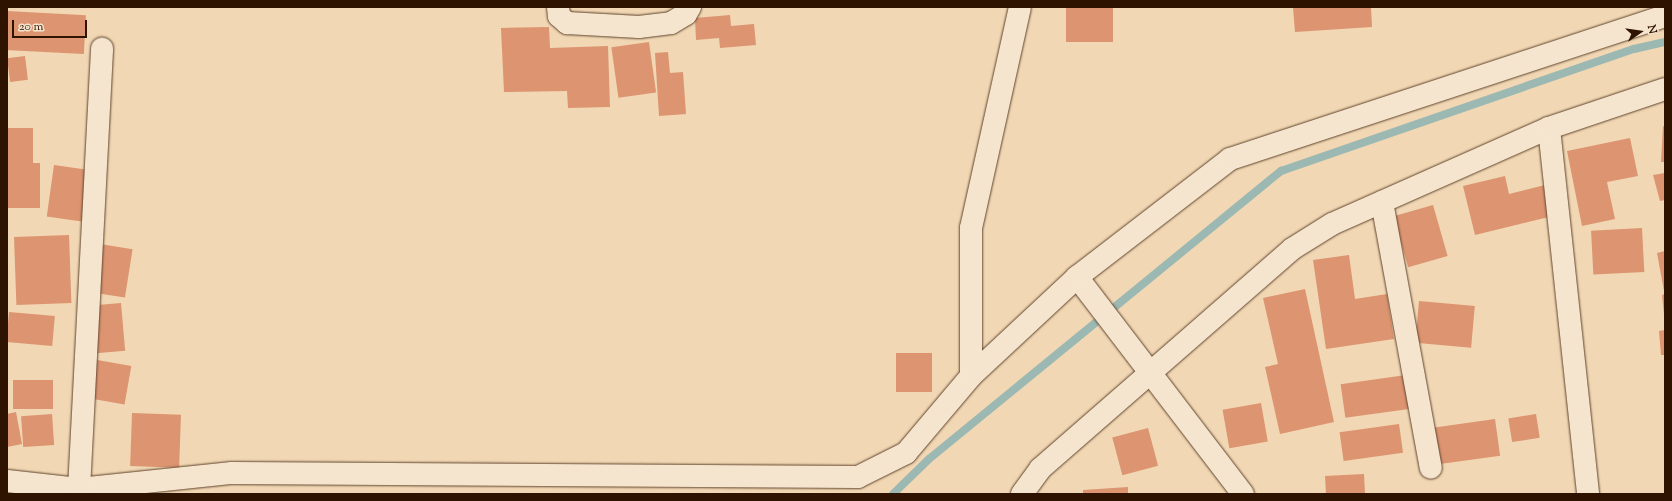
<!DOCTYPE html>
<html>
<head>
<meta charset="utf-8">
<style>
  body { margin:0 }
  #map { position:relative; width:1672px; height:501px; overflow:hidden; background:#f1d7b3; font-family:"Sorts Mill Goudy",serif }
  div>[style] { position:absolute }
  .stream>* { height:8px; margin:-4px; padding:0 4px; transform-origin:4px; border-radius:4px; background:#9bb8b2 }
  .building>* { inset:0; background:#dc9471; transform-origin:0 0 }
  .roads { filter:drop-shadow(0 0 1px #5f442d) drop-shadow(0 0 1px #5f442d) }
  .minor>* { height:22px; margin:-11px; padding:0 11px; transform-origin:11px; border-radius:11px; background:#f6e5ce }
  span { translate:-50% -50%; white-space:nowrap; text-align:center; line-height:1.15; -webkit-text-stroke:3px #f6e5ce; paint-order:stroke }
  .frame { position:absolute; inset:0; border:8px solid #2e1300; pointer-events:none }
  .north { position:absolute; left:1620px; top:12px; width:40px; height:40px; -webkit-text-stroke:3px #f6e5ce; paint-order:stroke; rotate:77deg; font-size:11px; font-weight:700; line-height:16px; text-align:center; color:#2e1300 }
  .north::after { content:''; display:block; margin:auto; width:14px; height:18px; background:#2e1300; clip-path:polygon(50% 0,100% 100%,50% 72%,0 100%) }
  .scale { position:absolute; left:12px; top:20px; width:75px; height:18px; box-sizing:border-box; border:2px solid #2e1300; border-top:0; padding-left:5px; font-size:12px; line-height:14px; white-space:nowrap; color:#2e1300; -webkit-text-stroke:3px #f6e5ce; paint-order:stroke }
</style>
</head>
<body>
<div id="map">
  <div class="stream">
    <div style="left:893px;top:494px;width:50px;rotate:-44.2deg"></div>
    <div style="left:929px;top:459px;width:455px;rotate:-39.3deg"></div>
    <div style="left:1281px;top:171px;width:373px;rotate:-19.1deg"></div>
    <div style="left:1634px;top:49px;width:32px;rotate:-13deg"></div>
  </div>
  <div class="building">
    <div style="left:1066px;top:7px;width:47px;height:35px"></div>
    <div style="clip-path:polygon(1293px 7px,1371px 7px,1372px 27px,1295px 32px)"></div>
    <div style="left:7px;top:11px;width:79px;height:39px;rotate:3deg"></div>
    <div style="clip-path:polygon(730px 15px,731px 26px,754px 24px,756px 45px,720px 48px,719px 38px,696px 40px,695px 18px)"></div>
    <div style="clip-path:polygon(549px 27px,550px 48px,608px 46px,610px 107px,568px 108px,567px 91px,504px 92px,501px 28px)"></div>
    <div style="left:649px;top:42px;width:51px;height:38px;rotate:82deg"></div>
    <div style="clip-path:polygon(668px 52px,670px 73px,683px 72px,686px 114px,659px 116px,655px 53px)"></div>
    <div style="left:25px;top:56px;width:24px;height:18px;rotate:83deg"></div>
    <div style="clip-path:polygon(1663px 126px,1665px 127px,1665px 162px,1661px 162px)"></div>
    <div style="clip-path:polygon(7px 128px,33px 128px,33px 163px,40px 163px,40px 208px,7px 208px)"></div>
    <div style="clip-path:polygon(1630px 138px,1638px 176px,1607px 182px,1615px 219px,1582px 226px,1567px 151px)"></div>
    <div style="left:54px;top:165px;width:37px;height:52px;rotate:8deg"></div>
    <div style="clip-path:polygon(1665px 173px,1665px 200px,1660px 201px,1653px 175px)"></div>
    <div style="clip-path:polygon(1505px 176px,1509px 194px,1549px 184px,1557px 215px,1475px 235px,1463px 186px)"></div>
    <div style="left:1433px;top:205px;width:53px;height:41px;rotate:74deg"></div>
    <div style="left:1642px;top:228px;width:44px;height:51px;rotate:87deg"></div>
    <div style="left:69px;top:235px;width:68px;height:55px;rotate:88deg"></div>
    <div style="left:100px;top:244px;width:33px;height:49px;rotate:9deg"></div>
    <div style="clip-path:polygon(1665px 251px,1665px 291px,1664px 291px,1657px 253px)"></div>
    <div style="clip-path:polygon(1349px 255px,1355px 299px,1387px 294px,1394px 339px,1326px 349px,1313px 260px)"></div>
    <div style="clip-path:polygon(1305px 289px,1334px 422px,1280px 434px,1265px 367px,1278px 364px,1263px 298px)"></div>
    <div style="clip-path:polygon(1665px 294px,1665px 314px,1664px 314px,1662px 295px)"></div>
    <div style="left:1419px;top:301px;width:56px;height:42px;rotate:5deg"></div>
    <div style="left:121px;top:303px;width:48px;height:35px;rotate:85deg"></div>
    <div style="left:9px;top:312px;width:46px;height:30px;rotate:5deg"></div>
    <div style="clip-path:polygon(1665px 330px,1665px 355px,1661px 355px,1659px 331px)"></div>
    <div style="left:932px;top:353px;width:39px;height:36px;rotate:90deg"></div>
    <div style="left:86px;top:358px;width:46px;height:39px;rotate:10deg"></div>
    <div style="left:1406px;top:375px;width:34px;height:66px;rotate:82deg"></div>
    <div style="left:13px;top:380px;width:40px;height:29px"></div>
    <div style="left:1261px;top:403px;width:39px;height:39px;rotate:80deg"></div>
    <div style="clip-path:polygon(16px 412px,22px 444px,7px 447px,7px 414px)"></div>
    <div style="left:132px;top:413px;width:49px;height:53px;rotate:2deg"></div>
    <div style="left:52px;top:414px;width:31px;height:31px;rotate:86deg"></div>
    <div style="left:1536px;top:414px;width:24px;height:28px;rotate:81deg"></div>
    <div style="left:1495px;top:419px;width:37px;height:68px;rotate:82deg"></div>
    <div style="left:1399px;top:424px;width:29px;height:60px;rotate:82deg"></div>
    <div style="left:1148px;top:428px;width:39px;height:37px;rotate:75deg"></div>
    <div style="left:1364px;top:474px;width:20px;height:39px;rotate:87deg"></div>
    <div style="clip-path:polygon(1128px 487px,1128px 494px,1083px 494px,1083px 490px)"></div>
  </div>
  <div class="roads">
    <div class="minor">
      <div style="left:558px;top:7px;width:9px;rotate:84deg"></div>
      <div style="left:559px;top:16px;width:11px;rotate:41deg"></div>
      <div style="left:567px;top:23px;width:72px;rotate:3.2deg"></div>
      <div style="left:639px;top:27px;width:32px;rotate:-7deg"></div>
      <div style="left:671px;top:23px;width:17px;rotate:-31deg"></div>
      <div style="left:686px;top:14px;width:8px;rotate:-60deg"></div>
      <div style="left:1549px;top:128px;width:368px;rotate:83.9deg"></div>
      <div style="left:1382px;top:202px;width:270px;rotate:79.6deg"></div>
      <div style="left:1077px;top:277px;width:273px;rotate:52.6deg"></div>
      <div style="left:971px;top:376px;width:148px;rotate:-90deg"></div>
      <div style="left:971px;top:228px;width:226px;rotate:-77.5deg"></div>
      <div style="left:7px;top:481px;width:72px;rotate:6.3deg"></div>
      <div style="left:79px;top:489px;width:154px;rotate:-6deg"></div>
      <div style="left:232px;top:473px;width:626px;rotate:0.37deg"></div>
      <div style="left:858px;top:477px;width:54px;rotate:-26.6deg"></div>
      <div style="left:906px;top:453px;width:101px;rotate:-49.8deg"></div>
      <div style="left:971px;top:376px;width:145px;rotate:-43deg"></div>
      <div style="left:1077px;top:277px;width:193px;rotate:-37.6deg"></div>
      <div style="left:1230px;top:159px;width:458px;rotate:-18.2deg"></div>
      <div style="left:79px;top:489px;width:441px;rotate:-87deg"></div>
      <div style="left:1022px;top:494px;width:31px;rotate:-54deg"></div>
      <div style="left:1040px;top:469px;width:335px;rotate:-41.1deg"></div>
      <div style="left:1292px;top:249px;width:47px;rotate:-32deg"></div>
      <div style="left:1332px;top:224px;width:237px;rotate:-23.9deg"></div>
      <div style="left:1549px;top:128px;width:122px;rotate:-18.6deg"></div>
    </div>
  </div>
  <div class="frame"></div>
  <div class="north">N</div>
  <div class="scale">20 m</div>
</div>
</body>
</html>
